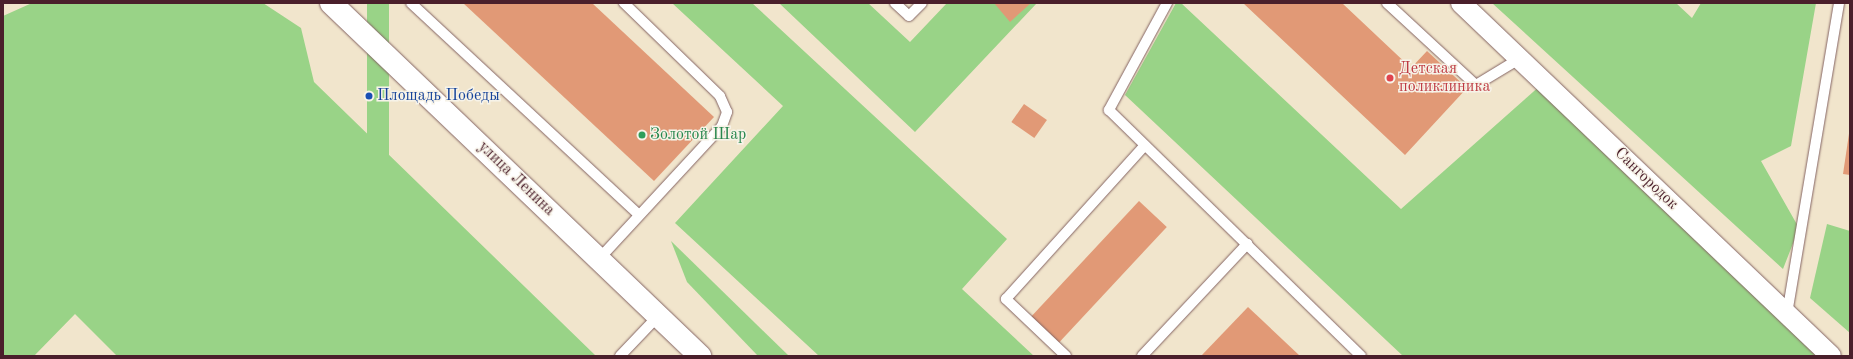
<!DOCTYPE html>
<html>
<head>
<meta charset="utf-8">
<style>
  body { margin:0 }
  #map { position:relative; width:1853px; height:359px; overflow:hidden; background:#f1e5cc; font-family:"Old Standard TT",serif }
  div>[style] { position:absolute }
  .green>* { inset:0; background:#99d387; transform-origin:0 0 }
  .building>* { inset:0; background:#e19976; transform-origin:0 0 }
  .roads { filter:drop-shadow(0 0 1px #846463) drop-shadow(0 0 1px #846463) }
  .lane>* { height:10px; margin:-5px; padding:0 5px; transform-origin:5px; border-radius:5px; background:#fff }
  .street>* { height:20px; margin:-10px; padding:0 10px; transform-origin:10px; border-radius:10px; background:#fff }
  .secondary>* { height:22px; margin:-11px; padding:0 11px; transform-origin:11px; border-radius:11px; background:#fff }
  .dots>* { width:11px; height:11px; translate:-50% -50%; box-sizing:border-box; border:2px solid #f7f3e8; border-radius:50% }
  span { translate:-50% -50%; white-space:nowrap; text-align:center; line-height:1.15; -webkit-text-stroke:3px #f7f3e8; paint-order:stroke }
  .health-label { font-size:16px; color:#be3a42 }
  .left { translate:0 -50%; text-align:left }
  .transit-label { font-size:16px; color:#164399 }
  .leisure-label { font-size:16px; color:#27864d }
  .street-label { font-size:16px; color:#4a1f2b }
  .frame { position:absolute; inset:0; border:4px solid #4a1f2b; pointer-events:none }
</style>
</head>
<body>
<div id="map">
  <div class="green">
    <div style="clip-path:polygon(32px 3px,263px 3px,301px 28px,314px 82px,596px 356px,117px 356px,75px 314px,34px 356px,3px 356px,3px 16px)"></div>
    <div style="left:367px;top:3px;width:22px;height:322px"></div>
    <div style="clip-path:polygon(672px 3px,752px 3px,1007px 239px,962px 289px,1034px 356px,819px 356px,675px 223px,783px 106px)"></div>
    <div style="clip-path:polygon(779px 3px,868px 3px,910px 42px,947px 3px,1037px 3px,915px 132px)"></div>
    <div style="clip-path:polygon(1176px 3px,1181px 3px,1401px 209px,1542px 84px,1831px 356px,1403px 356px,1125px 95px)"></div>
    <div style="clip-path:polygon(1492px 3px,1676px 3px,1692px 18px,1701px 3px,1816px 3px,1791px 146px,1761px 161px,1799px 228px,1783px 269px)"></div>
    <div style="clip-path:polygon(1827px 224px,1850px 231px,1850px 333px,1810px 298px)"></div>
    <div style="clip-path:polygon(671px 241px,789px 356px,758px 356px,687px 282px)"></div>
  </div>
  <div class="building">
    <div style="clip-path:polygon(463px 3px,592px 3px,714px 117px,654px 181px)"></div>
    <div style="clip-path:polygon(994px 3px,1031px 3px,1010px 22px)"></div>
    <div style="clip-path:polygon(1243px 3px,1342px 3px,1411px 68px,1427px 51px,1467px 88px,1405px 155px)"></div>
    <div style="left:1024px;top:104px;width:28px;height:22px;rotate:35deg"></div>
    <div style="clip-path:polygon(1850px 127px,1850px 175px,1843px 174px)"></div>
    <div style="left:1139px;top:201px;width:38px;height:161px;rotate:43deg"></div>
    <div style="clip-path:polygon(1248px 307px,1300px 356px,1201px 356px)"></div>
  </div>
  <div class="roads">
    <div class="lane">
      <div style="left:411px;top:3px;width:311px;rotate:42.9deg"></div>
      <div style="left:895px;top:3px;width:19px;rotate:43deg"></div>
      <div style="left:909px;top:16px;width:18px;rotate:-45deg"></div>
      <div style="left:1167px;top:3px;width:122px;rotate:118.5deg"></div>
      <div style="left:1109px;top:110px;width:352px;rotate:44.3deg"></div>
      <div style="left:1387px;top:3px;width:121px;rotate:42.7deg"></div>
      <div style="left:1476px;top:85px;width:50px;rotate:-31.2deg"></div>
      <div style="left:599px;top:259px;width:181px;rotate:-47.2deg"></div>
      <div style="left:722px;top:126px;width:15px;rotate:-70deg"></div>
      <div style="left:727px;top:112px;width:17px;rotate:-114deg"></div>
      <div style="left:720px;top:96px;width:134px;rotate:-135.9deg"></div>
      <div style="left:1787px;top:314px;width:315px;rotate:-80.5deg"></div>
      <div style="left:620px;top:356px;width:57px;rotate:-46.4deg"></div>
      <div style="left:1066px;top:356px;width:83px;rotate:-136.5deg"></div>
      <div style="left:1006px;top:299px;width:207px;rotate:-47.9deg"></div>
      <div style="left:1142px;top:356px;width:154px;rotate:-46.8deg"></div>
    </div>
    <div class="street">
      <div style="left:1461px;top:3px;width:511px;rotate:43.65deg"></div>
    </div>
    <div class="secondary">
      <div style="left:331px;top:3px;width:511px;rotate:43.73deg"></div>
    </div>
  </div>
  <div class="dots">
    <div style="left:1390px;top:78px;background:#e0444e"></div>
    <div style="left:369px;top:96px;background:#1a4fb4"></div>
    <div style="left:642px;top:135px;background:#2e9e5b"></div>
  </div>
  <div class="health-label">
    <span class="left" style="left:1399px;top:78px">Детская<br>поликлиника</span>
  </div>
  <div class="transit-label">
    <span class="left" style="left:377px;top:96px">Площадь Победы</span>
  </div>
  <div class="leisure-label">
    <span class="left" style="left:650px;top:135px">Золотой Шар</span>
  </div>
  <div class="street-label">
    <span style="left:516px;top:179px;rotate:44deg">улица Ленина</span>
    <span style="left:1646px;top:179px;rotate:44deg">Сангородок</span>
  </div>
  <div class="frame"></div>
</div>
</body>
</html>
